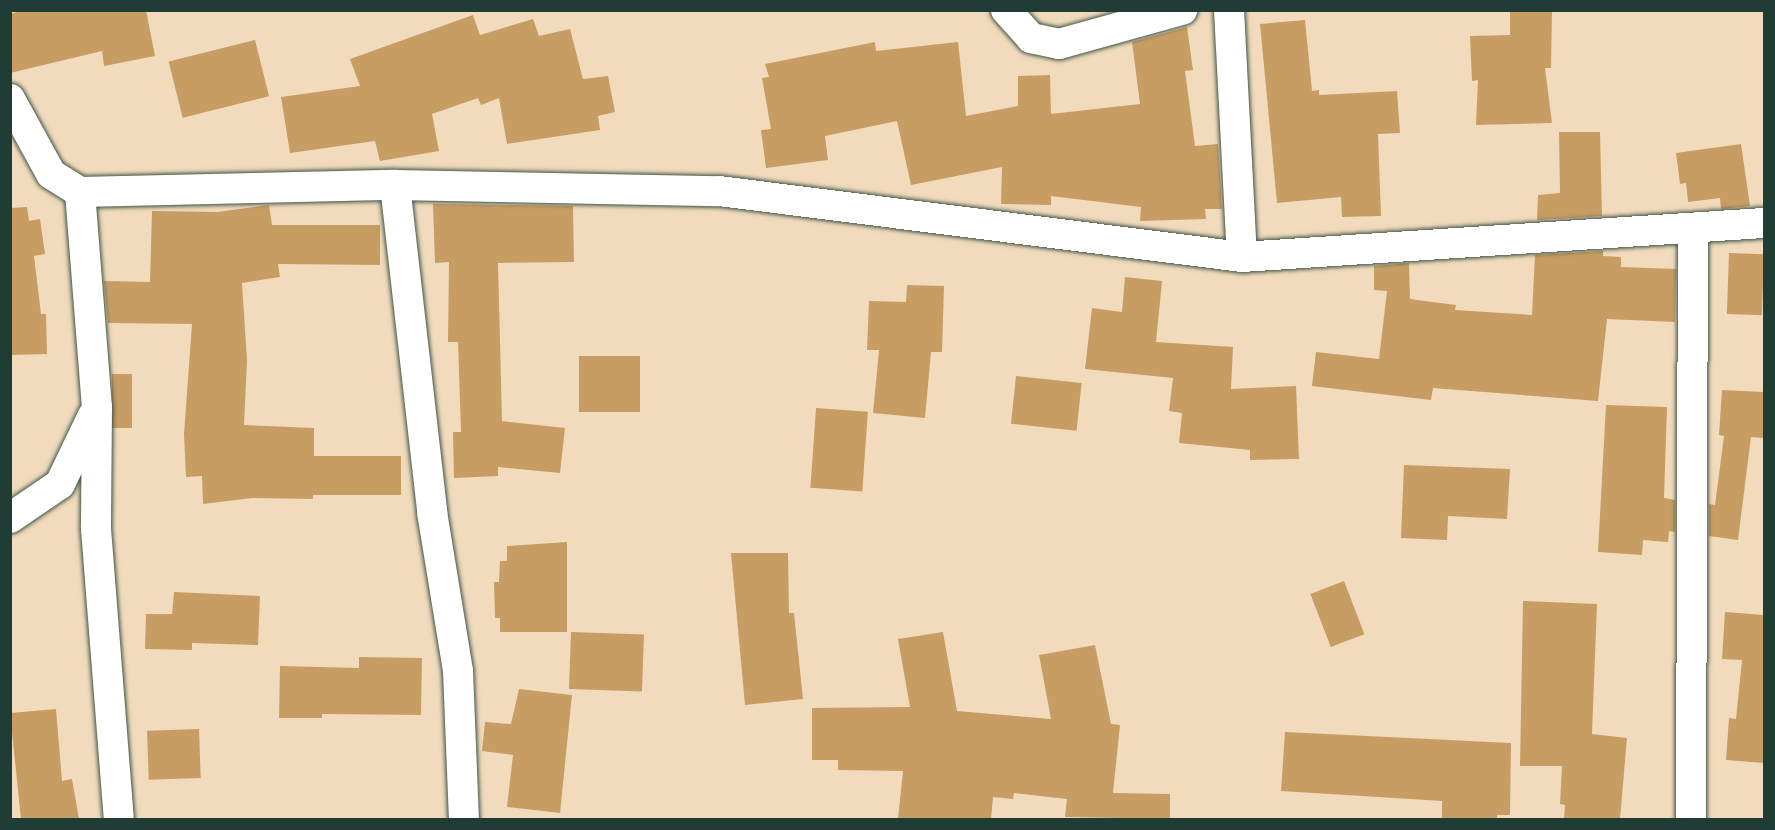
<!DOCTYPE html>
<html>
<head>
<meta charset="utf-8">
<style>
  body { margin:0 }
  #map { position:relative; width:1775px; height:830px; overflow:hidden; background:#f2dbbc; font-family:"Patrick Hand",sans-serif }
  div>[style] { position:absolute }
  .building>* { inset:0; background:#c79d63; transform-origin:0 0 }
  .roads { filter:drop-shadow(0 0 2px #3f5548) drop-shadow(0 0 2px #3f5548) }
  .minor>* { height:30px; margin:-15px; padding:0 15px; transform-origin:15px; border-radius:15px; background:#fff }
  span { translate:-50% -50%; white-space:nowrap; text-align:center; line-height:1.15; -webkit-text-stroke:5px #fcf5e5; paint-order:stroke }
  .frame { position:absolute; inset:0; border:12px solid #1f3d34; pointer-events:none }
</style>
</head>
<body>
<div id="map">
  <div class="building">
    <div style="clip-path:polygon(24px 10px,146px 10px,155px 56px,104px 66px,102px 51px,10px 73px,10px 14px)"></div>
    <div style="clip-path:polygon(1510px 10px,1552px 10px,1551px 68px,1545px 68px,1552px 123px,1476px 125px,1478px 80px,1472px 81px,1470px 36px,1510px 35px)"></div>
    <div style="clip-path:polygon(473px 15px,480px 35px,533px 19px,539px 36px,570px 29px,583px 79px,608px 76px,615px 112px,598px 116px,600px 130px,507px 144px,499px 98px,481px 105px,478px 98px,432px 114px,439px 151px,380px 161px,375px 141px,290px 153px,281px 97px,360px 86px,350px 59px)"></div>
    <div style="clip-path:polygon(1305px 20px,1312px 91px,1319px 90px,1319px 95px,1397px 91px,1400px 133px,1378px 134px,1381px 216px,1342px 217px,1341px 197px,1277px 203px,1260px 24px)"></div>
    <div style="clip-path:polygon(1187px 27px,1193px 70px,1185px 71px,1195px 146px,1218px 144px,1222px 209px,1205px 209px,1206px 219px,1140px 221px,1141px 207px,1051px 196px,1051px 205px,1001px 204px,1002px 167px,911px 185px,897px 121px,825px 136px,828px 160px,766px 168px,761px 130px,771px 129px,762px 78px,769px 77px,765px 64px,875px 42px,876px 51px,958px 42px,966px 116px,1018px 106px,1018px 76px,1050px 75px,1051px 114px,1140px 104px,1132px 42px)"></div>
    <div style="left:255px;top:40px;width:58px;height:89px;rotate:76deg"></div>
    <div style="clip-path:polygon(1559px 132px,1600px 132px,1602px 216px,1537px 220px,1538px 195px,1560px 193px)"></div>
    <div style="clip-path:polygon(1741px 144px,1750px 206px,1721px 209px,1720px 198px,1688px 202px,1686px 183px,1680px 184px,1676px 153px)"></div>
    <div style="clip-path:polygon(433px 204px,573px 206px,574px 262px,498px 263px,502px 421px,565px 428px,560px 473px,498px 467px,498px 476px,454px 478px,453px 432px,461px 432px,458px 342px,448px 342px,449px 262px,435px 263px)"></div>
    <div style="clip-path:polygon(269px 205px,272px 225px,380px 225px,380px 265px,278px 264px,280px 277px,242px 283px,247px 360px,244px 425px,314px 428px,314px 456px,401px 456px,401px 495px,313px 495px,313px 499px,252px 498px,203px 504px,202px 476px,186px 477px,184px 434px,192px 324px,108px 323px,104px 281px,150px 282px,152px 211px,218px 212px)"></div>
    <div style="clip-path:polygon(27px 207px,29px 221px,40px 219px,45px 254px,34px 256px,41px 314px,46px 314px,47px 354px,10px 355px,10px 208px)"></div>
    <div style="clip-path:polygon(1603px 251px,1603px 256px,1621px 257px,1621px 267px,1676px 269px,1675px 322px,1607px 319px,1598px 401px,1433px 388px,1431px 400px,1312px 386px,1316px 352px,1379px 359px,1387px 291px,1374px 290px,1374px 266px,1409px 263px,1410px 299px,1456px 305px,1455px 310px,1532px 315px,1535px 255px)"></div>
    <div style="left:1729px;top:253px;width:35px;height:61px;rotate:2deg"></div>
    <div style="clip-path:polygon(1125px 277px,1162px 281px,1156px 342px,1233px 347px,1231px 389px,1296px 386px,1299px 459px,1250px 460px,1250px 450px,1179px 443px,1182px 413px,1169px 411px,1173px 378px,1085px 369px,1092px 308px,1122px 312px)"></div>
    <div style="clip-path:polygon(907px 285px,944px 286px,942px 352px,931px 352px,925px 418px,873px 413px,879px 350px,867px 350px,869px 301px,906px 302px)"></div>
    <div style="left:579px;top:356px;width:61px;height:56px"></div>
    <div style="left:112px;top:374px;width:20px;height:54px"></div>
    <div style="left:1016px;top:376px;width:66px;height:48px;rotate:6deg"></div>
    <div style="clip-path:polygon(1722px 390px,1764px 392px,1764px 438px,1751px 437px,1738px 540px,1709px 536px,1709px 504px,1715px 505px,1724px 436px,1719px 435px)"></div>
    <div style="clip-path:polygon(1606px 405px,1667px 407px,1664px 498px,1675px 500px,1675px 532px,1669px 531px,1668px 542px,1643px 540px,1642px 555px,1598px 552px)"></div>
    <div style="left:816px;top:408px;width:52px;height:80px;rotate:4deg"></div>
    <div style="clip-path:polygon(1404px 465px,1510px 469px,1507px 519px,1448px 516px,1447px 540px,1401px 538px)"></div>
    <div style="clip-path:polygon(567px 542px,567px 632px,500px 632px,500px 618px,495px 618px,494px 582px,499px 582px,500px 561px,507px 561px,507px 546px)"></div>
    <div style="clip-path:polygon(731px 553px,788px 553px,789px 613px,794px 613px,803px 699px,745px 705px)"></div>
    <div style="left:1344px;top:581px;width:57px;height:36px;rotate:69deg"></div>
    <div style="clip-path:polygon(174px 592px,260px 596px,258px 645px,192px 643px,192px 650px,145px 649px,146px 614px,172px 614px)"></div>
    <div style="clip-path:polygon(1523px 601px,1597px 604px,1592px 734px,1627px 738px,1620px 819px,1564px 819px,1565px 805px,1560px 804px,1562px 766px,1520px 766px)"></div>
    <div style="clip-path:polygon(1725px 612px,1764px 615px,1764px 763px,1726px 760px,1729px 718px,1736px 719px,1742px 660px,1722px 659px)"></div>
    <div style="left:571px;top:632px;width:73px;height:57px;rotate:2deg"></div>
    <div style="clip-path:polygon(943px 632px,957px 711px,1051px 719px,1039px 655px,1095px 645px,1111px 724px,1120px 725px,1113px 793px,1170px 794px,1170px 819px,1065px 817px,1067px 799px,1014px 793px,1013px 799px,993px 797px,991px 819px,898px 819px,903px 771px,838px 770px,838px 760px,812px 760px,812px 708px,910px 707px,898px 639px)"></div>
    <div style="clip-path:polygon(359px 657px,422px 658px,421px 715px,322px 714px,322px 718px,279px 718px,280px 666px,359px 668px)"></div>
    <div style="clip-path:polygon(519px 689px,572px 695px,560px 813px,507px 807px,513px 755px,482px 751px,485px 722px,511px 724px)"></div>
    <div style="clip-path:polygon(56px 709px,62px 781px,72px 779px,79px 819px,21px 819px,10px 713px)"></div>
    <div style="left:199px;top:729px;width:49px;height:52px;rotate:88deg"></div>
    <div style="clip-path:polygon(1285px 732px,1511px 743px,1510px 815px,1497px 815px,1497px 819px,1442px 819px,1442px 801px,1281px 791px)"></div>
  </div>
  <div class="roads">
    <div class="minor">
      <div style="left:1006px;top:10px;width:38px;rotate:48deg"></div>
      <div style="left:1031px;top:38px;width:29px;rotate:12deg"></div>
      <div style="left:1059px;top:44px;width:128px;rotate:-15.5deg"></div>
      <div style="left:1229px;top:10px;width:247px;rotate:87deg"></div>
      <div style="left:10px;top:99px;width:85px;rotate:61.3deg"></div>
      <div style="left:51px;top:174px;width:34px;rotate:32deg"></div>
      <div style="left:80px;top:192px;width:315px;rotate:-1.3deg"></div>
      <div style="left:395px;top:185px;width:324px;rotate:1.1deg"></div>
      <div style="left:719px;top:191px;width:527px;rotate:7.19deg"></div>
      <div style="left:1242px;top:257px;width:523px;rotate:-3.73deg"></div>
      <div style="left:395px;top:185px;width:329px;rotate:83.5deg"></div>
      <div style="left:432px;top:512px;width:161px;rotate:80.7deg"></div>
      <div style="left:458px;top:671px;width:149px;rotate:87.7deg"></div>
      <div style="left:80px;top:192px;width:216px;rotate:85.5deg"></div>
      <div style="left:97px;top:407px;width:122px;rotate:90.5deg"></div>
      <div style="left:96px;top:529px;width:292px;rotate:85.5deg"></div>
      <div style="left:10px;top:518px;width:60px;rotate:-34.2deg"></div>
      <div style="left:60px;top:484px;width:76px;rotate:-64.4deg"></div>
      <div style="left:1691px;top:820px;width:592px;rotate:-89.81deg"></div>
    </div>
  </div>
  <div class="frame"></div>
</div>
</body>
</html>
